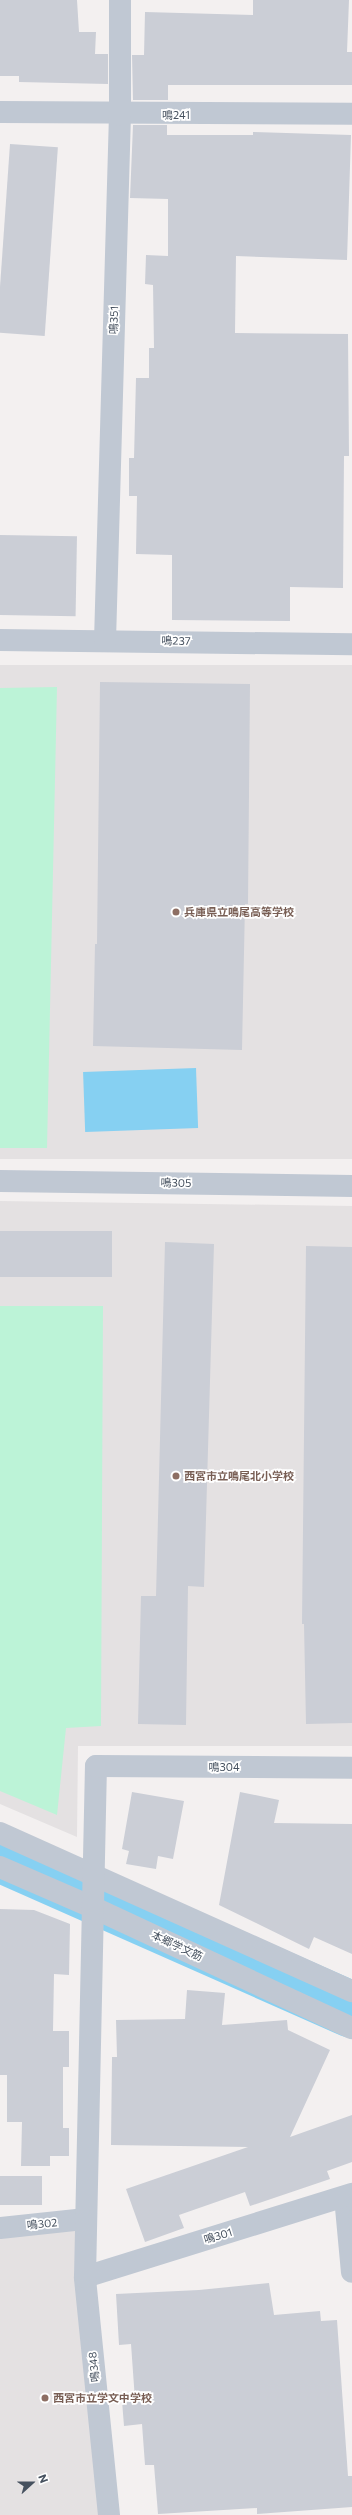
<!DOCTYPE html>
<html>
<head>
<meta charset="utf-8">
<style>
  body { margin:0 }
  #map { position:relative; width:352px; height:2515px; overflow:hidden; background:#f3f0f0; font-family:Commissioner,"Noto Sans JP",sans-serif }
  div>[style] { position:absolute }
  .education>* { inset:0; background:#e4e1e2; transform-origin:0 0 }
  .green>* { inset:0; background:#bcf3d7 }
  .water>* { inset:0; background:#86d0f2; transform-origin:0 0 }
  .river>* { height:56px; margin:-28px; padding:0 28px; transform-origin:28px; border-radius:28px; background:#86d0f2 }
  .building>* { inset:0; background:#cbced6; transform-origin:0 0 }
  .minor>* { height:22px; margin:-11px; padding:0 11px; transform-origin:11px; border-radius:11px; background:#c0c8d3 }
  .dots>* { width:11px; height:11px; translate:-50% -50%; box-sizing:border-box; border:2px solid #fff; border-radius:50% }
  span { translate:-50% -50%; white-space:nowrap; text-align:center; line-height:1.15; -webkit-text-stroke:3.5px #fff; paint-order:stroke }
  .street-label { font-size:11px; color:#46515f }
  .education-label { font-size:11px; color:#785e54; font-weight:700 }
  .left { translate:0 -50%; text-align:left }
  .north { position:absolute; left:12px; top:2463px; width:40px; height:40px; -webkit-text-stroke:3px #fff; paint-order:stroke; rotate:69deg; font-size:11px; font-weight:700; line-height:16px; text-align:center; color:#46515f }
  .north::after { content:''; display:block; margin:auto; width:14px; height:18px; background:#46515f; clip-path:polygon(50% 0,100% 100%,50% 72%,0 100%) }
</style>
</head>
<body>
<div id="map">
  <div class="education">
    <div style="left:0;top:665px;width:352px;height:494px"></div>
    <div style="clip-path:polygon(0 1201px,352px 1206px,352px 1746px,78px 1746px,77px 1837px,0 1804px)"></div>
    <div style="clip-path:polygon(75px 2230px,99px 2515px,0 2515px,0 2238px)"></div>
  </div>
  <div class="green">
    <div style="clip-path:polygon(57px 687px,47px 1148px,0 1148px,0 688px)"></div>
    <div style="clip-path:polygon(0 1306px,103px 1306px,101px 1726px,66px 1728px,57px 1815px,0 1791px)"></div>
  </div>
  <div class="water">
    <div style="left:196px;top:1068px;width:60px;height:113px;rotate:88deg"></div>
  </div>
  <div class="river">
    <div style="left:0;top:1854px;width:385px;rotate:23.9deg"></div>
  </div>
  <div class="building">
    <div style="clip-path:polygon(0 0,77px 0,79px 32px,96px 32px,95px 54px,108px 54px,108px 84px,19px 82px,19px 76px,0 76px)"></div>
    <div style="clip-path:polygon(253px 0,349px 0,347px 52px,352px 52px,352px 85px,168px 85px,168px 100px,133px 100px,132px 55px,144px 55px,145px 12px,253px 15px)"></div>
    <div style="clip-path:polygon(133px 125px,167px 125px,167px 135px,253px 135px,253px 132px,351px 135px,347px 260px,236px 256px,235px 333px,348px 334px,349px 456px,344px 456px,343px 588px,290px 587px,290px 621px,172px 620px,172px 555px,136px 554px,137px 496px,129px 496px,129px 458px,134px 458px,136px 378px,149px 378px,149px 348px,154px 348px,153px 285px,145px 284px,146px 255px,168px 256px,168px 199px,130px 198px)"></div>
    <div style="left:10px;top:144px;width:48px;height:189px;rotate:4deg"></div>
    <div style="left:0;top:535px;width:77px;height:80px;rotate:1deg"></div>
    <div style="clip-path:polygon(100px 682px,250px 684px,248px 904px,245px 904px,242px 1050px,93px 1046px,95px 944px,97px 944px)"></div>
    <div style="left:0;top:1231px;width:112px;height:46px"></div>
    <div style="clip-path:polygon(165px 1242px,214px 1244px,204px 1587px,188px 1586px,186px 1725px,138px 1724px,141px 1596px,156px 1596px)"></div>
    <div style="clip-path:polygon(306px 1246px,352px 1247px,352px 1723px,306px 1724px,304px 1624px,302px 1624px)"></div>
    <div style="clip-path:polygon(132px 1792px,184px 1801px,173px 1859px,158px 1856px,156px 1869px,126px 1864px,129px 1851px,122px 1849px)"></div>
    <div style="clip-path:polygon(240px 1792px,279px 1800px,274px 1823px,352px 1824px,352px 1954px,314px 1937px,309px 1949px,219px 1905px)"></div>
    <div style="clip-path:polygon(0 1909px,34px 1910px,70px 1924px,69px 1975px,54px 1974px,53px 2031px,69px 2031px,69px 2067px,63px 2067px,63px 2128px,69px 2128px,69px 2156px,50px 2156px,50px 2166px,21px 2166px,22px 2122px,7px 2122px,7px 2075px,0 2075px)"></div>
    <div style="clip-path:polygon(187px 1990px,225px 1993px,222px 2025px,287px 2020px,288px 2030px,330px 2050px,290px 2137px,352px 2115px,352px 2162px,327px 2171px,330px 2179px,250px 2206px,245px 2192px,179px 2215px,184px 2228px,145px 2242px,126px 2189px,248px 2147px,111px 2145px,112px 2057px,117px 2057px,116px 2020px,185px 2019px)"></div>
    <div style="left:42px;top:2176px;width:29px;height:42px;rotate:90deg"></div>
    <div style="clip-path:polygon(269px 2283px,274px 2315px,320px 2311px,321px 2321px,337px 2320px,348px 2476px,352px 2476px,352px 2507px,257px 2514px,257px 2508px,158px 2514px,154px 2465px,145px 2465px,142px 2424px,124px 2426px,122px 2401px,135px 2400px,131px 2344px,119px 2345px,116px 2294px,199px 2290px)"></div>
  </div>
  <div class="minor">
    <div style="left:0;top:112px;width:352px;rotate:0.3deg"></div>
    <div style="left:0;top:640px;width:352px;rotate:0.7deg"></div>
    <div style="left:105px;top:641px;width:526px;rotate:-88.37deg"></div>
    <div style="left:120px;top:115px;width:115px;rotate:-90deg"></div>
    <div style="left:0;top:1181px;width:352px;rotate:0.8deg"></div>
    <div style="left:0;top:1833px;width:386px;rotate:24.2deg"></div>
    <div style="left:0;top:1867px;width:100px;rotate:23.5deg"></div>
    <div style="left:92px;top:1907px;width:287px;rotate:25deg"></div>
    <div style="left:345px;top:2197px;width:75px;rotate:84.7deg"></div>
    <div style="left:0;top:2228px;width:84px;rotate:-6.1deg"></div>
    <div style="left:85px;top:2277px;width:280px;rotate:-17.3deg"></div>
    <div style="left:109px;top:2515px;width:239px;rotate:-95.8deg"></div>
    <div style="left:85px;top:2277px;width:511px;rotate:-88.77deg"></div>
    <div style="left:96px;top:1766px;width:256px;rotate:0.4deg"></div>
  </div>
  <div class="dots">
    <div style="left:176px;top:912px;background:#8d6e63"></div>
    <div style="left:176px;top:1476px;background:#8d6e63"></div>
    <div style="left:45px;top:2398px;background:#8d6e63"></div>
  </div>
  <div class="street-label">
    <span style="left:176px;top:115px">鳴241</span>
    <span style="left:114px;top:320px;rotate:-88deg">鳴351</span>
    <span style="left:176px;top:641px;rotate:1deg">鳴237</span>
    <span style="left:176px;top:1183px;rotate:1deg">鳴305</span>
    <span style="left:224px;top:1767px">鳴304</span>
    <span style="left:177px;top:1946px;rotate:25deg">本郷学文筋</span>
    <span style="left:42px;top:2224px;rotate:-6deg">鳴302</span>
    <span style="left:218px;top:2236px;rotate:-17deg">鳴301</span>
    <span style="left:94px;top:2367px;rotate:-96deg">鳴348</span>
  </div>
  <div class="education-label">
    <span class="left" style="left:184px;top:912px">兵庫県立鳴尾高等学校</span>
    <span class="left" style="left:184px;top:1476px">西宮市立鳴尾北小学校</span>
    <span class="left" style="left:53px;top:2398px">西宮市立学文中学校</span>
  </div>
  <div class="north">N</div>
</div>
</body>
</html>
